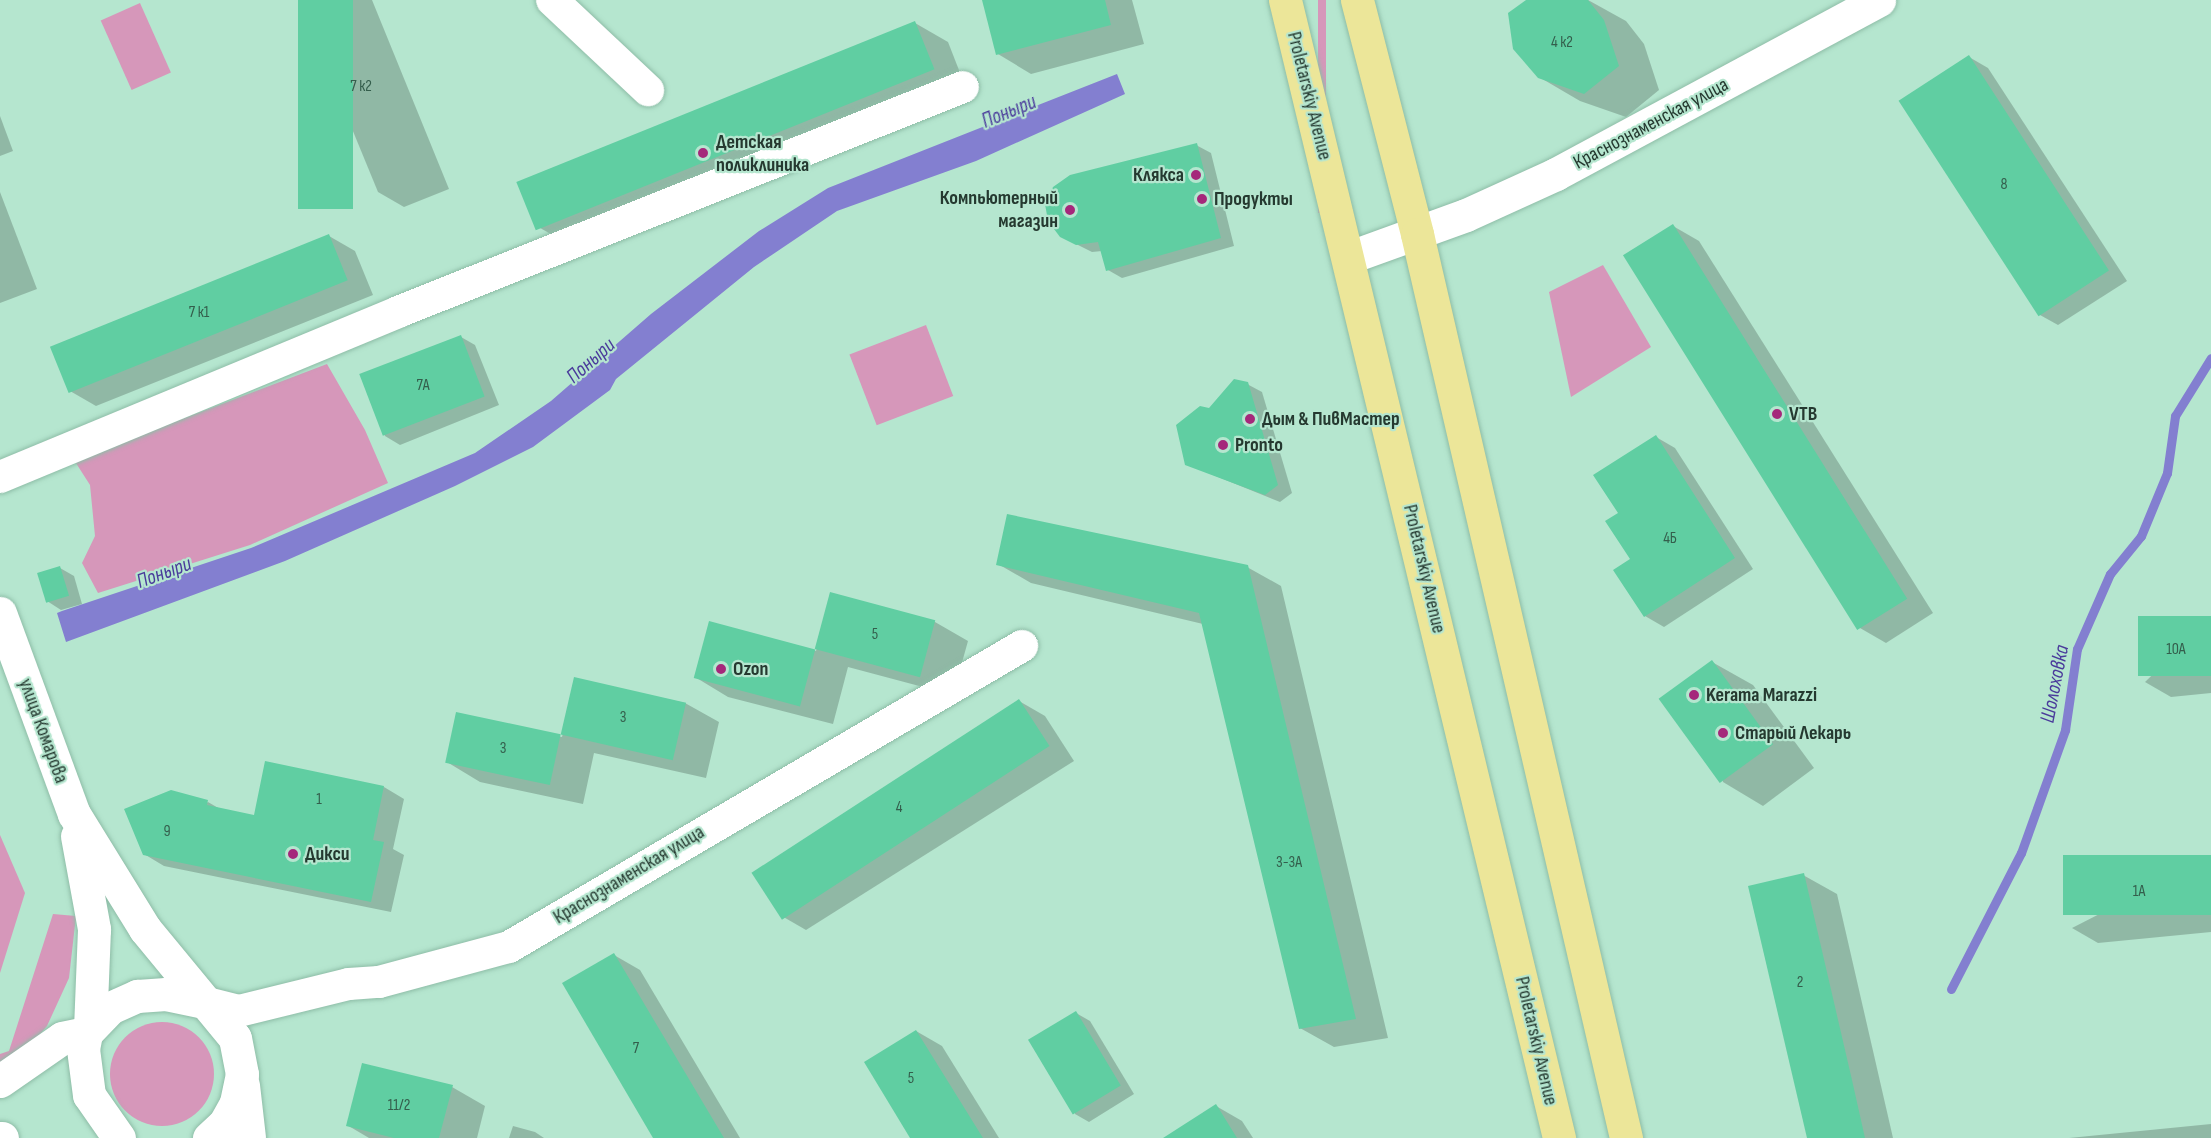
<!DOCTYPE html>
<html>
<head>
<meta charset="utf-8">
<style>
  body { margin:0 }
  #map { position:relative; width:2211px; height:1138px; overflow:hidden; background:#b5e6cf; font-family:"Sofia Sans Condensed",sans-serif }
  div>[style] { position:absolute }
  .green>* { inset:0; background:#d697ba; transform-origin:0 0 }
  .round { border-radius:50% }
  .water>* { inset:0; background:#837fd0 }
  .shadow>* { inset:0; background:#0003 }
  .stream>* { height:9px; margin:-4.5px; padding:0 4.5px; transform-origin:4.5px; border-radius:4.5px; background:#837fd0 }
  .building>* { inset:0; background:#60cea2; transform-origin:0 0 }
  .roads { filter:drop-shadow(0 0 2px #8ebda7) drop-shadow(0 0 2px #8ebda7) }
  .street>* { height:32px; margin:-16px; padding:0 16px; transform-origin:16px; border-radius:16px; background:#fff }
  .secondary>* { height:33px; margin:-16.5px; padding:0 16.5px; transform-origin:16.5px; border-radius:16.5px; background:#fff }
  .primary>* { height:33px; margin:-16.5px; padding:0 16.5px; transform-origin:16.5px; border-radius:16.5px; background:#ece699 }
  .dots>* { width:16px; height:16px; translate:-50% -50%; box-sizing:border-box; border:3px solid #b5e6cf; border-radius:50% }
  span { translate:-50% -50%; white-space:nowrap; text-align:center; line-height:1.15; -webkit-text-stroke:4.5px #b5e6cf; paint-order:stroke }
  .number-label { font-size:16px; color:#345e4c }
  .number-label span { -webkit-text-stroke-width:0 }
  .street-label { font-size:20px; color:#253930 }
  .poi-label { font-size:20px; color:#253930; font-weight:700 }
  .left { translate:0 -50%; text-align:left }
  .right { translate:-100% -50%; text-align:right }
  .water-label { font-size:21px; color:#4a3b9b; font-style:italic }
</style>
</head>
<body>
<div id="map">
  <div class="green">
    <div style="left:1318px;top:0;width:8px;height:213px"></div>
    <div style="left:140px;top:3px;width:76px;height:43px;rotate:66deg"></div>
    <div style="clip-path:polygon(1603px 265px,1651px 347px,1571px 397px,1549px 292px)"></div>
    <div style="left:926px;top:325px;width:76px;height:82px;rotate:69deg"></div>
    <div style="clip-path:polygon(327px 364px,365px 430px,388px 483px,250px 545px,98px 593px,82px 563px,95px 536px,90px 485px,74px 460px)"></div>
    <div style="clip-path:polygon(0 835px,25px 893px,0 973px)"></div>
    <div style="clip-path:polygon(53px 914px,76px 916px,69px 978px,47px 1026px,27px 1049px,0 1067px,0 1054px,9px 1051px)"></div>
    <div class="round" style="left:110px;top:1022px;width:104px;height:104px"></div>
  </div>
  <div class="water">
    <div style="clip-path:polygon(1117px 74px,1125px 94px,976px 161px,837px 211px,754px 267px,616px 379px,610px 390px,533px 447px,455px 486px,285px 561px,66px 642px,57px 613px,62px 611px,251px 548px,475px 453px,551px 401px,651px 314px,759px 231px,828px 188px)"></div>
  </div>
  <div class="shadow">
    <div style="clip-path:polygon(299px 0,372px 0,449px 189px,404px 207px,378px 192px)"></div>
    <div style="clip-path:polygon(1000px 0,1132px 0,1144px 44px,1031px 74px,998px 54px)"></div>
    <div style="clip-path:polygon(1528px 0,1588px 0,1626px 21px,1644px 44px,1659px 90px,1626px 117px,1580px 101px,1539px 77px)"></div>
    <div style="clip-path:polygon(915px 23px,948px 42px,966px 88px,568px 244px,535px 225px)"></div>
    <div style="clip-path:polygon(1969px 57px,1988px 68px,2127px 281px,2058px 325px,2040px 315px)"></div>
    <div style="clip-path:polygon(0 116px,13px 151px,0 156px)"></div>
    <div style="clip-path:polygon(1196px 145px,1211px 153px,1234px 246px,1122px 278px,1108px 270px,1102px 251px,1092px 252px,1076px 244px)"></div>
    <div style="clip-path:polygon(0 192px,37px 289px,0 303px)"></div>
    <div style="clip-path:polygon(1673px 226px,1699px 241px,1933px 613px,1886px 643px,1860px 628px)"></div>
    <div style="clip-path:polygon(329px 236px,355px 251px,373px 295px,96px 406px,70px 391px)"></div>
    <div style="clip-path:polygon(461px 337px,475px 345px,499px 405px,400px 445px,385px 436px,362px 377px)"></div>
    <div style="clip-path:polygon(1247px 384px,1262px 392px,1292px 493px,1280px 502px,1186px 464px,1209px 409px)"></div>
    <div style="clip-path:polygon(1656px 437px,1675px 448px,1753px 569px,1664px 627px,1645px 616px,1620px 513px)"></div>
    <div style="clip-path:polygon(998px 564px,1247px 567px,1281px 586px,1388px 1038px,1334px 1047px,1300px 1028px,1203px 624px,1031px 583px)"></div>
    <div style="clip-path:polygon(60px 568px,74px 576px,82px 604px,61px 610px,47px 601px)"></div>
    <div style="clip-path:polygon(831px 594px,935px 622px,968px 641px,953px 695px,848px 667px,833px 724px,728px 697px,695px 677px,710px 623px,816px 651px)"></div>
    <div style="clip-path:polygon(2211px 618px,2211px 693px,2171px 697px,2145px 682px)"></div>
    <div style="clip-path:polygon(1712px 662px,1753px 685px,1814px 768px,1763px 806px,1723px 782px)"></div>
    <div style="clip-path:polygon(575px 679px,685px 703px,719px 722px,706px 778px,594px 753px,583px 804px,480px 782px,447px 762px,457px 714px,562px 737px)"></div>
    <div style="clip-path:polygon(1019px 701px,1045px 716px,1074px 761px,806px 930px,780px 915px)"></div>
    <div style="clip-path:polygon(384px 787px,404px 799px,393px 849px,404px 855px,391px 912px,164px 866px,144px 854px,208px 802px,220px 809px,255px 816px)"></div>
    <div style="clip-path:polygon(2211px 857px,2211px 932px,2098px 943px,2072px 928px)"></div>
    <div style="clip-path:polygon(1803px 875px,1837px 894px,1893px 1138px,1809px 1138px)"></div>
    <div style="clip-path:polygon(614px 955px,640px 970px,740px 1138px,655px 1138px)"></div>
    <div style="clip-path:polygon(1076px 1013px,1090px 1021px,1134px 1094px,1089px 1122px,1075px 1114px)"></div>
    <div style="clip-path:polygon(916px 1031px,942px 1046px,999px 1138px,912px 1138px)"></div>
    <div style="clip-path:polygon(452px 1087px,485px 1106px,477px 1138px,369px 1138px,347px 1125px)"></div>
    <div style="clip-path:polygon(1216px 1106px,1242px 1121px,1253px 1138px,1166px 1138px)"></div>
    <div style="clip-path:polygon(2211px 1124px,2211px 1138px,2069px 1138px)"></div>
    <div style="clip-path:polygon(513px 1126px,535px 1132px,544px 1138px,509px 1138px)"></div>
  </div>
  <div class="stream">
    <div style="left:1951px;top:989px;width:153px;rotate:-62.8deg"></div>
    <div style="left:2021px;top:853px;width:131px;rotate:-70.3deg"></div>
    <div style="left:2065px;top:730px;width:82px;rotate:-81.6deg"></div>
    <div style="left:2077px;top:649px;width:82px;rotate:-66.3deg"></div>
    <div style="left:2110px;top:574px;width:49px;rotate:-50.8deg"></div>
    <div style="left:2141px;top:536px;width:68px;rotate:-67.6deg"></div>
    <div style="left:2167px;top:473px;width:58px;rotate:-82deg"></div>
    <div style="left:2175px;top:416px;width:68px;rotate:-58.2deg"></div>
  </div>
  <div class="building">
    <div style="left:298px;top:0;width:55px;height:209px"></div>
    <div style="clip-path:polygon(982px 0,1105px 0,1111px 25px,996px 55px)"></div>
    <div style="clip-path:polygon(1526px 0,1588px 0,1604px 20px,1619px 66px,1584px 94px,1538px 78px,1513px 49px,1508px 13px)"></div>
    <div style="left:915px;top:21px;width:52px;height:430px;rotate:68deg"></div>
    <div style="left:1969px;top:55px;width:257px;height:84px;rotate:57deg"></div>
    <div style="clip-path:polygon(1197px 143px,1221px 238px,1106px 271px,1098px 242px,1076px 245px,1060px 237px,1048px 221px,1045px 204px,1053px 187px,1070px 175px)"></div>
    <div style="left:1673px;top:224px;width:442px;height:59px;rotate:58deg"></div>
    <div style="left:329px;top:234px;width:50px;height:301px;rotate:68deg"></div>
    <div style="left:461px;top:335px;width:66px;height:109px;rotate:69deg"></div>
    <div style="clip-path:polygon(1234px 379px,1248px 382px,1278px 485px,1265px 495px,1185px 465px,1176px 425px,1200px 406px,1209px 408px)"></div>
    <div style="clip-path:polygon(1656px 435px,1735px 558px,1644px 617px,1613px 570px,1630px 559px,1605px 521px,1618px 513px,1593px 475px)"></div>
    <div style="clip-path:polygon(1007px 514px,1248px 565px,1356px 1019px,1299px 1029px,1199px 613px,996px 565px)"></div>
    <div style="left:60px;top:566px;width:31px;height:24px;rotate:73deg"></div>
    <div style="left:830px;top:592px;width:109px;height:59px;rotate:15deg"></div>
    <div style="left:2211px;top:616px;width:60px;height:73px;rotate:90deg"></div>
    <div style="left:709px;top:621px;width:110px;height:59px;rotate:15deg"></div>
    <div style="left:1712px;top:660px;width:104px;height:66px;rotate:54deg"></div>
    <div style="left:574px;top:677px;width:115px;height:59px;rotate:13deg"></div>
    <div style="left:1019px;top:699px;width:56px;height:319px;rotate:57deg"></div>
    <div style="left:456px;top:712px;width:107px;height:52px;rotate:12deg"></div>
    <div style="clip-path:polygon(265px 761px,384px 786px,373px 840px,384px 842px,371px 902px,143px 855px,124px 809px,171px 790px,208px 800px,207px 805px,254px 815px)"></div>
    <div style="left:2211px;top:855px;width:60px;height:148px;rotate:90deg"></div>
    <div style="clip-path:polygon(1804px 873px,1852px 1080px,1865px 1138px,1807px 1138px,1748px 886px)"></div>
    <div style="clip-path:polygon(614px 953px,724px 1138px,653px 1138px,562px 983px)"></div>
    <div style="left:1076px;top:1011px;width:87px;height:56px;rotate:59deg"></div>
    <div style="clip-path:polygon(916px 1030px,983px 1138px,910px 1138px,864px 1062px)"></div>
    <div style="clip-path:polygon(362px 1063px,453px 1085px,439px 1138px,394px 1138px,346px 1126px)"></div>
    <div style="clip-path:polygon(1216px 1104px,1237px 1138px,1163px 1138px)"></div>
  </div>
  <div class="roads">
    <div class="street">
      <div style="left:552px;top:0;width:132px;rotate:43.2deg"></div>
      <div style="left:0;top:477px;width:431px;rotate:-22.5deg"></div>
      <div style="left:398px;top:312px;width:608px;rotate:-21.71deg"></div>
      <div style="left:203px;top:1002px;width:37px;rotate:14deg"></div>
      <div style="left:239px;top:1011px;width:113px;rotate:-13.8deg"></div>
      <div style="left:349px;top:984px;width:30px;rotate:-4deg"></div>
      <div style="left:379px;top:982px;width:135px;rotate:-15.1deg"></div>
      <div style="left:509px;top:947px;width:595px;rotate:-30.4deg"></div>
    </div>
    <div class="secondary">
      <div style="left:1350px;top:257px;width:123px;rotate:-19.9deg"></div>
      <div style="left:1466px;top:215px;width:99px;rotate:-24.5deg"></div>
      <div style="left:1556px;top:174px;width:367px;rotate:-28.3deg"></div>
      <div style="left:0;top:613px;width:214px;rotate:69.8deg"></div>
      <div style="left:74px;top:814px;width:135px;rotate:58.3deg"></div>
      <div style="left:145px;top:929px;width:141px;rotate:50.5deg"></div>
      <div style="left:235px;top:1038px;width:37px;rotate:79deg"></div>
      <div style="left:242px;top:1074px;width:30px;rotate:102deg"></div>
      <div style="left:236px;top:1103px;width:23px;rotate:119deg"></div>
      <div style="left:225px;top:1123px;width:22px;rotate:137deg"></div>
      <div style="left:77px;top:836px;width:95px;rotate:79.6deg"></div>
      <div style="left:94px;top:929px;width:98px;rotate:92.3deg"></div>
      <div style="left:0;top:1081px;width:75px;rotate:-34.7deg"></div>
      <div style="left:62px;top:1038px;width:25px;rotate:-12deg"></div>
      <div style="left:243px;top:1085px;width:53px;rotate:83.5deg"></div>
      <div style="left:0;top:1138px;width:2px"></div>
      <div style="left:119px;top:1138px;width:52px;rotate:-124.9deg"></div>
      <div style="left:89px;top:1095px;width:46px;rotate:-97.4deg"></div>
      <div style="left:83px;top:1049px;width:16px;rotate:-79deg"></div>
      <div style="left:86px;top:1033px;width:35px;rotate:-46deg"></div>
      <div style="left:110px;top:1008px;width:30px;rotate:-24deg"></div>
      <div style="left:137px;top:996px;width:29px;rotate:-4deg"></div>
      <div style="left:166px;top:994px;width:38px;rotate:12deg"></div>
    </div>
    <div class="primary">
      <div style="left:1285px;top:0;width:1171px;rotate:76.46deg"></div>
      <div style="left:1357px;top:0;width:242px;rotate:75.6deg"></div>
      <div style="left:1417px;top:234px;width:928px;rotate:76.98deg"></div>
    </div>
  </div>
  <div class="dots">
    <div style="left:703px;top:153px;background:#a5287b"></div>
    <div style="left:1196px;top:175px;background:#a5287b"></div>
    <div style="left:1202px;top:199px;background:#a5287b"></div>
    <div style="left:1070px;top:210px;background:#a5287b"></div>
    <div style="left:1777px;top:414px;background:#a5287b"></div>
    <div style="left:1250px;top:419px;background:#a5287b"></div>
    <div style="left:1223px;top:445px;background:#a5287b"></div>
    <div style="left:721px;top:669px;background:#a5287b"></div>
    <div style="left:1694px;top:695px;background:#a5287b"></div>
    <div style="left:1723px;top:733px;background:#a5287b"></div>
    <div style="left:293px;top:854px;background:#a5287b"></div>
  </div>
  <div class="number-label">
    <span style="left:1562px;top:43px">4 к2</span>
    <span style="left:361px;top:87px">7 к2</span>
    <span style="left:2004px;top:185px">8</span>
    <span style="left:199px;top:313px">7 к1</span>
    <span style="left:423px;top:386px">7А</span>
    <span style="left:1670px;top:539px">4Б</span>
    <span style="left:875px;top:635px">5</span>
    <span style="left:2176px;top:650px">10А</span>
    <span style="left:623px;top:718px">3</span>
    <span style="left:503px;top:749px">3</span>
    <span style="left:319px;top:800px">1</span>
    <span style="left:899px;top:808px">4</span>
    <span style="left:167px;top:832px">9</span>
    <span style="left:1289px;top:863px">3-3А</span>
    <span style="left:2139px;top:892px">1А</span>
    <span style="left:1800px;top:983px">2</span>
    <span style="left:636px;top:1049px">7</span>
    <span style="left:911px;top:1079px">5</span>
    <span style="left:399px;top:1106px">11/2</span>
  </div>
  <div class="street-label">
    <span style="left:1309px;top:96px;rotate:76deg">Proletarskiy Avenue</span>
    <span style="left:1651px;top:124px;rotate:-28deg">Краснознаменская улица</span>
    <span style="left:1424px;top:569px;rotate:77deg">Proletarskiy Avenue</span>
    <span style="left:43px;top:731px;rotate:70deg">улица Комарова</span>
    <span style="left:629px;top:875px;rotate:-31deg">Краснознаменская улица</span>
    <span style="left:1536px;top:1041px;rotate:77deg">Proletarskiy Avenue</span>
  </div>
  <div class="poi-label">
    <span class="left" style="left:716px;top:154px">Детская<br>поликлиника</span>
    <span class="right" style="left:1184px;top:175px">Клякса</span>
    <span class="right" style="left:1058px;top:210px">Компьютерный<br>магазин</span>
    <span class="left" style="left:1214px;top:199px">Продукты</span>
    <span class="left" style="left:1789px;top:414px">VTB</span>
    <span class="left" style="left:1262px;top:419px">Дым &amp; ПивМастер</span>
    <span class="left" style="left:1235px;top:445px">Pronto</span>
    <span class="left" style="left:733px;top:669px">Ozon</span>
    <span class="left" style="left:1706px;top:695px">Kerama Marazzi</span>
    <span class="left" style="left:1735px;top:733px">Старый Лекарь</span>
    <span class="left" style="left:305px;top:854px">Дикси</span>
  </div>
  <div class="water-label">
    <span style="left:1009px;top:112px;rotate:-22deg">Поныри</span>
    <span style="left:591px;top:361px;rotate:-41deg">Поныри</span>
    <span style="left:164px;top:573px;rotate:-20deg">Поныри</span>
    <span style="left:2055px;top:684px;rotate:-79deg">Шолоховка</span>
  </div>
</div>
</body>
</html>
